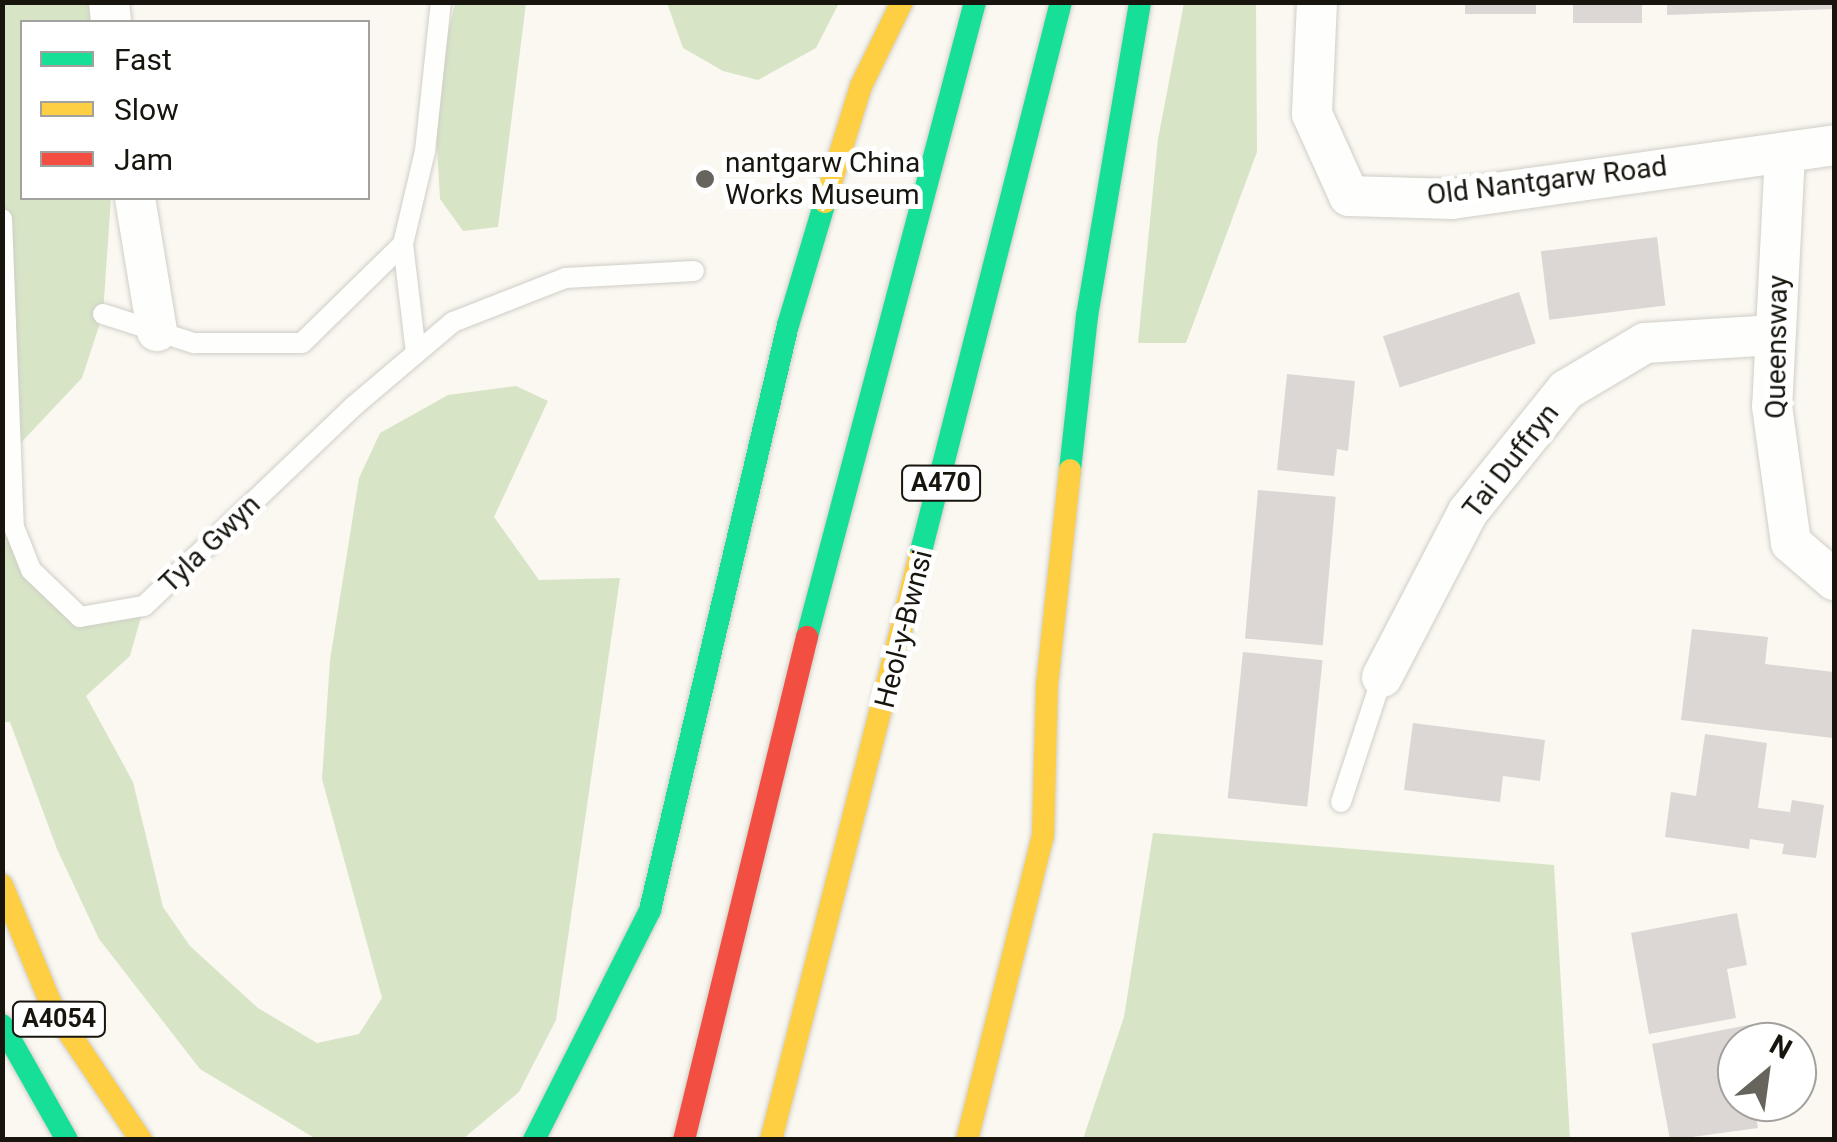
<!DOCTYPE html>
<html>
<head>
<meta charset="utf-8">
<style>
  body { margin:0 }
  #map { position:relative; width:1837px; height:1142px; overflow:hidden; background:#faf8f1; font-family:Roboto,sans-serif }
  div>[style] { position:absolute }
  .green>* { inset:0; background:#d7e5c6 }
  .building>* { inset:0; background:#dcd6d5; transform-origin:0 0 }
  .roads { filter:drop-shadow(0 0 2px #d0cec7) drop-shadow(0 0 2px #d0cec7) }
  .lane>* { height:20px; margin:-10px; padding:0 10px; transform-origin:10px; border-radius:10px; background:#fefefd }
  .street>* { height:40px; margin:-20px; padding:0 20px; transform-origin:20px; border-radius:20px; background:#fefefd }
  .fast>* { height:22px; margin:-11px; padding:0 11px; transform-origin:11px; border-radius:11px; background:#16e098 }
  .slow>* { height:22px; margin:-11px; padding:0 11px; transform-origin:11px; border-radius:11px; background:#ffcf43 }
  .jam>* { height:22px; margin:-11px; padding:0 11px; transform-origin:11px; border-radius:11px; background:#f24e42 }
  .dots>* { width:28px; height:28px; translate:-50% -50%; box-sizing:border-box; border:5px solid #fff; border-radius:50% }
  span { translate:-50% -50%; white-space:nowrap; text-align:center; line-height:1.15; -webkit-text-stroke:10px #fff; paint-order:stroke }
  .shield-label span { padding:2px 8px; background:#fff; border:2px solid; border-radius:8px; -webkit-text-stroke-width:0 }
  .shield-label { font-size:25px; color:#17150d; font-weight:700 }
  .poi-label { font-size:28px; color:#17150d }
  .left { translate:0 -50%; text-align:left }
  .street-label { font-size:28px; color:#17150d }
  .frame { position:absolute; inset:0; border:5px solid #17150d; pointer-events:none }
  .legend { position:absolute; left:20px; top:20px; width:350px; height:180px; box-sizing:border-box; background:#fff; border:2px solid #a2a19e; margin:0; padding:12px 18px; list-style:none; font-size:30px; color:#17150d }
  .legend li { display:flex; align-items:center; gap:20px; height:50px }
  .legend b { width:50px; border:2px solid #a2a19e }
  .north { position:absolute; left:1717px; top:1022px; width:100px; height:100px; box-sizing:border-box; background:#fff; border:2px solid #a2a19e; border-radius:50%; rotate:29deg; font-size:28px; font-weight:700; line-height:40px; text-align:center; color:#17150d }
  .north::after { content:''; display:block; margin:auto; width:35px; height:45px; background:#66645d; clip-path:polygon(50% 0,100% 100%,50% 72%,0 100%) }
</style>
</head>
<body>
<div id="map">
  <div class="green">
    <div style="clip-path:polygon(3px 3px,92px 3px,94px 22px,22px 22px,22px 198px,111px 198px,103px 314px,82px 378px,15px 449px,14px 527px,31px 570px,80px 617px,144px 606px,130px 656px,86px 696px,133px 782px,163px 907px,190px 946px,258px 1008px,317px 1043px,359px 1034px,382px 998px,322px 779px,330px 660px,359px 478px,380px 433px,448px 395px,516px 386px,548px 401px,494px 517px,539px 580px,620px 578px,556px 1020px,519px 1092px,464px 1138px,316px 1139px,200px 1069px,99px 939px,57px 849px,10px 722px,3px 722px)"></div>
    <div style="clip-path:polygon(455px 3px,526px 3px,498px 227px,463px 231px,440px 199px,434px 96px)"></div>
    <div style="clip-path:polygon(667px 3px,667px 2px,839px 3px,816px 48px,758px 80px,723px 71px,683px 48px)"></div>
    <div style="clip-path:polygon(1184px 3px,1256px 3px,1257px 152px,1186px 343px,1138px 343px,1158px 139px)"></div>
    <div style="clip-path:polygon(1153px 833px,1554px 865px,1570px 1139px,1083px 1139px,1124px 1017px)"></div>
  </div>
  <div class="building">
    <div style="left:1465px;top:2px;width:71px;height:12px"></div>
    <div style="left:1573px;top:2px;width:69px;height:21px"></div>
    <div style="clip-path:polygon(1667px 2px,1834px 2px,1834px 9px,1667px 15px)"></div>
    <div style="left:1657px;top:237px;width:69px;height:117px;rotate:83deg"></div>
    <div style="left:1519px;top:292px;width:54px;height:143px;rotate:72deg"></div>
    <div style="clip-path:polygon(1287px 374px,1355px 381px,1348px 451px,1337px 449px,1334px 476px,1277px 470px)"></div>
    <div style="left:1258px;top:490px;width:78px;height:149px;rotate:5deg"></div>
    <div style="clip-path:polygon(1692px 629px,1768px 637px,1765px 664px,1834px 672px,1833px 738px,1681px 720px)"></div>
    <div style="left:1243px;top:652px;width:80px;height:147px;rotate:6deg"></div>
    <div style="clip-path:polygon(1413px 723px,1545px 740px,1540px 781px,1503px 776px,1500px 802px,1404px 790px)"></div>
    <div style="clip-path:polygon(1705px 734px,1767px 743px,1758px 808px,1790px 812px,1792px 800px,1824px 805px,1816px 858px,1782px 854px,1784px 844px,1750px 839px,1749px 849px,1665px 837px,1671px 792px,1696px 796px)"></div>
    <div style="clip-path:polygon(1737px 913px,1747px 965px,1727px 969px,1736px 1018px,1649px 1034px,1631px 933px)"></div>
    <div style="clip-path:polygon(1758px 1023px,1762px 1042px,1737px 1042px,1737px 1102px,1753px 1102px,1758px 1128px,1670px 1140px,1652px 1044px)"></div>
  </div>
  <div class="roads">
    <div class="lane">
      <div style="left:2px;top:219px;width:308px;rotate:87.8deg"></div>
      <div style="left:14px;top:527px;width:46px;rotate:68.4deg"></div>
      <div style="left:31px;top:570px;width:68px;rotate:43.8deg"></div>
      <div style="left:80px;top:617px;width:65px;rotate:-9.8deg"></div>
      <div style="left:144px;top:606px;width:290px;rotate:-43.6deg"></div>
      <div style="left:354px;top:406px;width:130px;rotate:-40.3deg"></div>
      <div style="left:453px;top:322px;width:120px;rotate:-21.4deg"></div>
      <div style="left:565px;top:278px;width:129px;rotate:-3.1deg"></div>
      <div style="left:103px;top:314px;width:96px;rotate:17.7deg"></div>
      <div style="left:194px;top:343px;width:108px"></div>
      <div style="left:302px;top:343px;width:141px;rotate:-44.4deg"></div>
      <div style="left:416px;top:353px;width:110px;rotate:-96.8deg"></div>
      <div style="left:403px;top:244px;width:96px;rotate:-76.7deg"></div>
      <div style="left:425px;top:151px;width:150px;rotate:-83.9deg"></div>
      <div style="left:1341px;top:802px;width:132px;rotate:-71.8deg"></div>
    </div>
    <div class="street">
      <div style="left:109px;top:2px;width:20px;rotate:84deg"></div>
      <div style="left:1317px;top:2px;width:112px;rotate:92.6deg"></div>
      <div style="left:1312px;top:114px;width:90px;rotate:65.7deg"></div>
      <div style="left:1349px;top:196px;width:103px;rotate:1.7deg"></div>
      <div style="left:1452px;top:199px;width:386px;rotate:-8deg"></div>
      <div style="left:1785px;top:153px;width:253px;rotate:92.9deg"></div>
      <div style="left:1772px;top:406px;width:138px;rotate:82.1deg"></div>
      <div style="left:1791px;top:543px;width:57px;rotate:40.7deg"></div>
      <div style="left:135px;top:198px;width:135px;rotate:80.6deg"></div>
      <div style="left:1382px;top:677px;width:186px;rotate:-62.5deg"></div>
      <div style="left:1468px;top:512px;width:156px;rotate:-51.2deg"></div>
      <div style="left:1566px;top:390px;width:92px;rotate:-30.7deg"></div>
      <div style="left:1645px;top:343px;width:130px;rotate:-3.5deg"></div>
    </div>
    <div class="fast">
      <div style="left:1070px;top:470px;width:155px;rotate:-83.7deg"></div>
      <div style="left:1087px;top:316px;width:318px;rotate:-80.4deg"></div>
      <div style="left:919px;top:559px;width:575px;rotate:-75.7deg"></div>
      <div style="left:807px;top:637px;width:657px;rotate:-75.18deg"></div>
      <div style="left:2px;top:1025px;width:132px;rotate:60.5deg"></div>
      <div style="left:534px;top:1140px;width:258px;rotate:-63.2deg"></div>
      <div style="left:650px;top:910px;width:601px;rotate:-76.73deg"></div>
      <div style="left:788px;top:325px;width:128px;rotate:-73.3deg"></div>
    </div>
    <div class="slow">
      <div style="left:825px;top:202px;width:121px;rotate:-72.8deg"></div>
      <div style="left:861px;top:86px;width:93px;rotate:-64deg"></div>
      <div style="left:2px;top:885px;width:134px;rotate:67.6deg"></div>
      <div style="left:53px;top:1009px;width:158px;rotate:56.1deg"></div>
      <div style="left:771px;top:1140px;width:600px;rotate:-75.71deg"></div>
      <div style="left:967px;top:1140px;width:313px;rotate:-76deg"></div>
      <div style="left:1043px;top:836px;width:151px;rotate:-88.5deg"></div>
      <div style="left:1047px;top:685px;width:216px;rotate:-83.9deg"></div>
    </div>
    <div class="jam">
      <div style="left:684px;top:1140px;width:518px;rotate:-76.26deg"></div>
    </div>
  </div>
  <div class="dots">
    <div style="left:705px;top:179px;background:#66645d"></div>
  </div>
  <div class="shield-label">
    <span style="left:941px;top:483px">A470</span>
    <span style="left:59px;top:1019px">A4054</span>
  </div>
  <div class="poi-label">
    <span class="left" style="left:725px;top:179px">nantgarw China<br>Works Museum</span>
  </div>
  <div class="street-label">
    <span style="left:1547px;top:181px;rotate:-7deg">Old Nantgarw Road</span>
    <span style="left:1777px;top:347px;rotate:-89deg">Queensway</span>
    <span style="left:1511px;top:461px;rotate:-52deg">Tai Duffryn</span>
    <span style="left:210px;top:544px;rotate:-44deg">Tyla Gwyn</span>
    <span style="left:904px;top:629px;rotate:-76deg">Heol-y-Bwnsi</span>
  </div>
  <div class="frame"></div>
  <ul class="legend">
  <li><b style="height:12px;background:#16e098"></b>Fast</li>
  <li><b style="height:12px;background:#ffcf43"></b>Slow</li>
  <li><b style="height:12px;background:#f24e42"></b>Jam</li>
  </ul>
  <div class="north">N</div>
</div>
</body>
</html>
